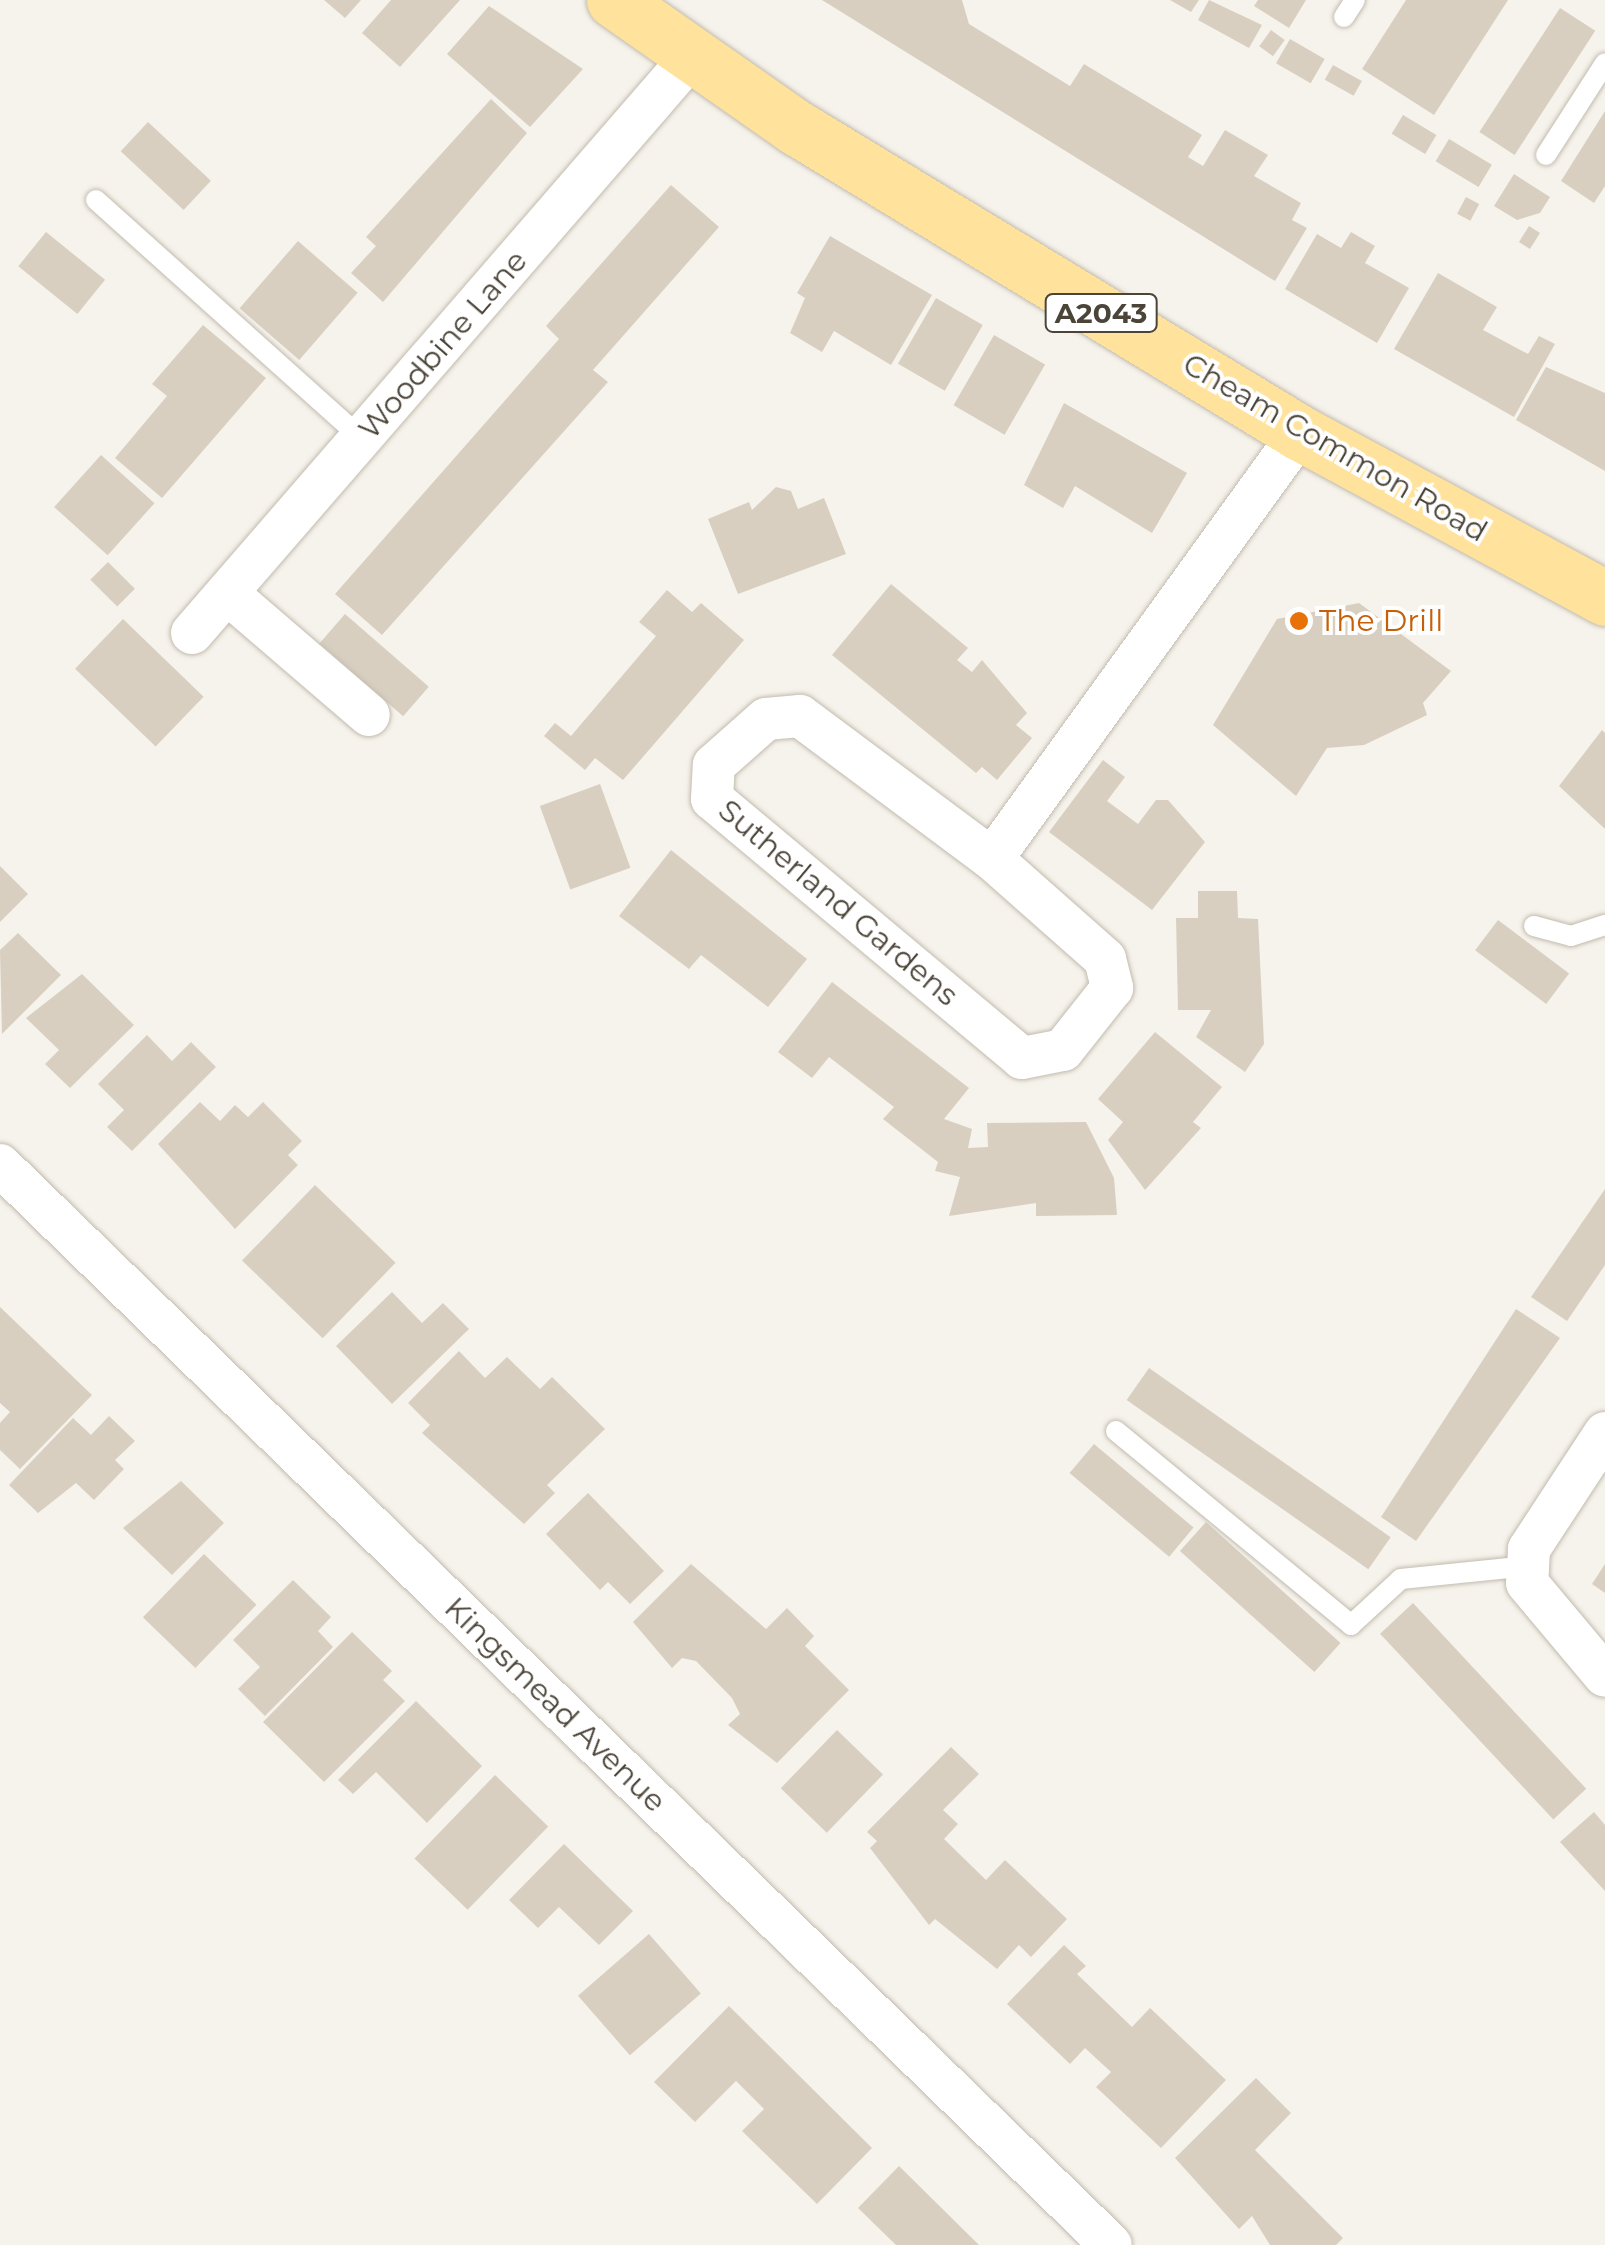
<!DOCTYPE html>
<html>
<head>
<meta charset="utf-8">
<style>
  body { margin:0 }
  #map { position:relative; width:1605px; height:2245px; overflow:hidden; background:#f6f3ec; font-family:Montserrat,sans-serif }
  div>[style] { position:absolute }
  .building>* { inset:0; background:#d8cfc1; transform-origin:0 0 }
  .roads { filter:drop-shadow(0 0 2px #c2bbae) drop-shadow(0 0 2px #c2bbae) }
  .service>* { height:20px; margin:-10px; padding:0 10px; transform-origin:10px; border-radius:10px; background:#fff }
  .minor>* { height:42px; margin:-21px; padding:0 21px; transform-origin:21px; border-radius:21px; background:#fff }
  .primary>* { height:55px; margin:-27.5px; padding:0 27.5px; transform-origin:27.5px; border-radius:27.5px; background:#ffe39c }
  .dots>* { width:28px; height:28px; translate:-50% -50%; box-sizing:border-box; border:5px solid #fff; border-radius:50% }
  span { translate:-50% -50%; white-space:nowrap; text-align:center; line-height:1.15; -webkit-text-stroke:8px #fff; paint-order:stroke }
  .shield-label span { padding:2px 8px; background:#fff; border:2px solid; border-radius:8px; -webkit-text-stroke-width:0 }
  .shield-label { font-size:28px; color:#4b4439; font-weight:700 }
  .street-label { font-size:30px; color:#4b4439 }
  .food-label { font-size:30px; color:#c56008 }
  .left { translate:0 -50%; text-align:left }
</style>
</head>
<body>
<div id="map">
  <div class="building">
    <div style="clip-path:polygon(324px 0,361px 0,345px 18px)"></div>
    <div style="clip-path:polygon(391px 0,460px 0,400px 67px,362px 33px)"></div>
    <div style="clip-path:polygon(822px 0,962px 0,969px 24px,1070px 86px,1084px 64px,1202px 135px,1188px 157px,1203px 166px,1225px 130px,1268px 155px,1254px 176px,1301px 203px,1292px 220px,1307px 228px,1275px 281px)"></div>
    <div style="clip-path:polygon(1170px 0,1199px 0,1191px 12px)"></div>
    <div style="clip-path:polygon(1209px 0,1262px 25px,1249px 48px,1198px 20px)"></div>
    <div style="clip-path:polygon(1258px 0,1306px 0,1289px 28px,1254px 6px)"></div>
    <div style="clip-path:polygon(1406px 0,1508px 0,1434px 115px,1362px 69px)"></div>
    <div style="clip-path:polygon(489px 6px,583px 69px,530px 127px,447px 54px)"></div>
    <div style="left:1560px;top:8px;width:42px;height:148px;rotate:33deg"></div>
    <div style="left:1271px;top:30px;width:17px;height:20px;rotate:36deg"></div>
    <div style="left:1290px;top:39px;width:40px;height:28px;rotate:30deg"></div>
    <div style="left:1333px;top:65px;width:33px;height:17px;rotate:29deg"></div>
    <div style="clip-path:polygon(491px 99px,527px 133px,383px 302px,351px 273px,376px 246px,366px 237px)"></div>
    <div style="clip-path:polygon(1605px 111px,1605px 186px,1594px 203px,1561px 181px)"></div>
    <div style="left:1403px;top:115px;width:39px;height:22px;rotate:31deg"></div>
    <div style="left:148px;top:122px;width:86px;height:40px;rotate:43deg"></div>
    <div style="left:1449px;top:139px;width:50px;height:26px;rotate:31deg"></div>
    <div style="clip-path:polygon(1514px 174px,1550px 197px,1540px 213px,1517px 220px,1494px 206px)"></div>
    <div style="clip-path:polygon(671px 185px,719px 227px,593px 370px,608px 382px,382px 635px,335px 594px,559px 339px,546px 326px)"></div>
    <div style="left:1466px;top:197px;width:15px;height:19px;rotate:28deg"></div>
    <div style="left:1529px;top:226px;width:13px;height:19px;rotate:32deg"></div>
    <div style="left:46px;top:232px;width:76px;height:44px;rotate:39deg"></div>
    <div style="clip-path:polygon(1351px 232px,1375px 246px,1365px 263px,1409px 288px,1377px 343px,1285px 289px,1317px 234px,1341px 248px)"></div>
    <div style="clip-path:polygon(830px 236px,932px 295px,891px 365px,834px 331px,822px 352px,790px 333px,805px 298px,797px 293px)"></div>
    <div style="left:298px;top:241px;width:79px;height:89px;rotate:41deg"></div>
    <div style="clip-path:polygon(1438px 273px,1497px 307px,1483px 330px,1528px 354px,1539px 336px,1555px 344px,1514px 417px,1394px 349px)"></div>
    <div style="left:936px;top:298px;width:54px;height:76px;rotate:30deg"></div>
    <div style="clip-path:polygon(203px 325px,266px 378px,162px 498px,115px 458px,167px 396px,152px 384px)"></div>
    <div style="left:994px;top:335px;width:59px;height:81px;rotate:30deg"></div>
    <div style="clip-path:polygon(1546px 367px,1605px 393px,1605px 471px,1516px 420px)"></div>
    <div style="clip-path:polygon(1064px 403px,1187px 473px,1152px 533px,1075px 486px,1063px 508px,1024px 485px)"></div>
    <div style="left:101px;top:455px;width:72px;height:70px;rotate:42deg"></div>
    <div style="clip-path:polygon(776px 487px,791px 491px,798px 509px,824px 498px,846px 554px,738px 594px,708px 519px,749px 502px,752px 510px)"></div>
    <div style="left:108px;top:562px;width:38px;height:25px;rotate:45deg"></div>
    <div style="clip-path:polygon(891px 584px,968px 648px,957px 660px,972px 672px,982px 660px,1027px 713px,1016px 725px,1032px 738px,997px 780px,982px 767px,976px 773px,832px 655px)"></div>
    <div style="clip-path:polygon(667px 590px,692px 612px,701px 603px,744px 640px,623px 780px,595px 758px,585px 770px,544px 736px,555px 723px,571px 736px,656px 636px,639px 622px)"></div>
    <div style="clip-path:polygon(1359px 603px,1451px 671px,1423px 703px,1427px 715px,1364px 745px,1327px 748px,1296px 796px,1213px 725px,1277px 619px)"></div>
    <div style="left:345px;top:614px;width:111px;height:39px;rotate:41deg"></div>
    <div style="left:123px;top:619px;width:112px;height:69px;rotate:44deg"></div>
    <div style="clip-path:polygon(1602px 730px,1605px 733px,1605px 829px,1559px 786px)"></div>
    <div style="clip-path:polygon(1103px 760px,1125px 777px,1107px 801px,1138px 824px,1156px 800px,1168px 800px,1205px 842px,1152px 910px,1049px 832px)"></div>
    <div style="left:600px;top:784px;width:89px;height:64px;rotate:70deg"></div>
    <div style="clip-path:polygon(671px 850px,807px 959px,768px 1007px,701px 955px,689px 969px,619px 916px)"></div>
    <div style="clip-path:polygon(0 866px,28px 894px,0 922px)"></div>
    <div style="clip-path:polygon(1198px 891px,1237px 891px,1238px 918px,1258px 919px,1264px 1044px,1245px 1072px,1196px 1037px,1211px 1010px,1178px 1010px,1176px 918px,1198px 918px)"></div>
    <div style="left:1498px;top:920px;width:89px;height:38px;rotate:37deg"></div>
    <div style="clip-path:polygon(18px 933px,61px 975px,2px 1034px,0 950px)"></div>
    <div style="clip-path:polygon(82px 974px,134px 1025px,70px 1088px,45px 1064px,59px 1050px,26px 1018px)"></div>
    <div style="clip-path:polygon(832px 982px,969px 1088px,944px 1119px,972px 1129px,968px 1148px,988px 1147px,987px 1123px,1086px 1122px,1114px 1178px,1117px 1215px,1036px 1216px,1036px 1203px,949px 1216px,960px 1177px,935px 1171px,938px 1162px,883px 1119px,894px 1107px,829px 1057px,812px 1078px,778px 1052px)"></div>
    <div style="clip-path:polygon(1155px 1032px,1222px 1087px,1193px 1122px,1201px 1128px,1145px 1190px,1108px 1140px,1123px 1122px,1098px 1099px)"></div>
    <div style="clip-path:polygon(147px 1035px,172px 1061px,191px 1042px,216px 1067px,132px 1151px,107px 1127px,124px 1110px,98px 1084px)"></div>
    <div style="clip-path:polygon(200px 1102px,220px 1121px,235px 1105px,248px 1117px,263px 1102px,302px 1141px,288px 1155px,298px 1165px,235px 1229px,158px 1144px)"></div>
    <div style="left:315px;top:1185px;width:112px;height:105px;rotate:44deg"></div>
    <div style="clip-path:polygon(1605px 1189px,1605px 1265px,1567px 1321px,1531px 1297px)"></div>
    <div style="clip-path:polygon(392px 1292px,422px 1323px,443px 1303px,469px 1329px,392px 1404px,336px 1346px)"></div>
    <div style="clip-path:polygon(0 1307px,92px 1395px,20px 1469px,0 1450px,0 1423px,10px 1412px,0 1403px)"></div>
    <div style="clip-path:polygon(1516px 1309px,1560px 1338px,1416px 1541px,1381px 1517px)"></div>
    <div style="clip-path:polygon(459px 1351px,485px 1378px,507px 1357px,540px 1389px,552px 1377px,605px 1429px,547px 1485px,555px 1493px,524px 1524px,422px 1433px,430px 1425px,408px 1403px)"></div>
    <div style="left:1149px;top:1368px;width:295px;height:39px;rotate:35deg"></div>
    <div style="clip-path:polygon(109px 1416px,135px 1441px,115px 1460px,124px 1469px,94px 1500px,76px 1483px,38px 1513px,9px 1485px,73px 1418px,91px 1435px)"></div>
    <div style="left:1094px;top:1444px;width:130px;height:38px;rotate:40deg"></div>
    <div style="clip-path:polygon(181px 1481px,224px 1523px,172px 1575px,123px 1528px)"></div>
    <div style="clip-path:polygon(588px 1493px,664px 1571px,630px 1604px,608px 1582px,600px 1590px,546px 1534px)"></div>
    <div style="left:1206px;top:1522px;width:181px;height:39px;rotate:42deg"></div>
    <div style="left:204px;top:1554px;width:73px;height:88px;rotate:44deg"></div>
    <div style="clip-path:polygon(691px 1564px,766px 1629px,787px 1608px,814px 1636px,805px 1646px,849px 1690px,777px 1763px,728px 1725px,740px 1714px,732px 1698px,696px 1661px,682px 1658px,672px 1668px,633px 1622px)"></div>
    <div style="clip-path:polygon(1605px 1564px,1605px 1593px,1592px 1584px)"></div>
    <div style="clip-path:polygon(293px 1580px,331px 1617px,318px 1631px,333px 1647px,265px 1716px,238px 1689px,260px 1667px,233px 1640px)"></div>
    <div style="left:1413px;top:1603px;width:254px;height:45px;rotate:47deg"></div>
    <div style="clip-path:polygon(352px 1632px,392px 1671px,383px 1680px,405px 1701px,324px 1782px,263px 1722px)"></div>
    <div style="clip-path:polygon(416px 1701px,482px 1766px,427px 1823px,376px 1772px,353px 1794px,338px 1780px)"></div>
    <div style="left:837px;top:1730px;width:64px;height:81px;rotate:44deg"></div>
    <div style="clip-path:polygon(951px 1747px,979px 1774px,943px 1810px,958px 1824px,944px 1839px,986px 1880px,1005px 1860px,1067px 1919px,1031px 1957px,1019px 1945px,997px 1969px,935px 1919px,929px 1925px,870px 1848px,877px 1841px,867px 1832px)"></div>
    <div style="left:495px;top:1775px;width:74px;height:116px;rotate:44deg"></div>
    <div style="clip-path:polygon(1594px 1812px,1605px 1825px,1605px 1891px,1560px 1842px)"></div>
    <div style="clip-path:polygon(564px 1844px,633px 1911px,599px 1945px,559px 1907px,538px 1928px,509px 1900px)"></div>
    <div style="left:649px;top:1934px;width:79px;height:94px;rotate:49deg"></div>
    <div style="clip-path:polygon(1064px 1945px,1086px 1966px,1077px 1974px,1132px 2027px,1150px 2008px,1226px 2080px,1161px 2148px,1096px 2087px,1111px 2072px,1099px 2061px,1085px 2048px,1070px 2064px,1007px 2004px)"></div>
    <div style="clip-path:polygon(729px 2006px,872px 2148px,817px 2204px,742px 2131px,764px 2109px,736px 2081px,695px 2122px,654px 2082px)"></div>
    <div style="clip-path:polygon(1256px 2078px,1291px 2113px,1255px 2150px,1343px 2238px,1336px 2245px,1270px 2245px,1252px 2216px,1239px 2229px,1175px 2158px)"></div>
    <div style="clip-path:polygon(899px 2166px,979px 2245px,896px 2245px,858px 2208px)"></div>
  </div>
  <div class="roads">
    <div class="service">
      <div style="left:1344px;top:17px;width:20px;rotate:-57deg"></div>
      <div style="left:1546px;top:155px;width:109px;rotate:-57.3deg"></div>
      <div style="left:96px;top:200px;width:356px;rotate:41.9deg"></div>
      <div style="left:1534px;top:926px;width:38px;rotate:15deg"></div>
      <div style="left:1571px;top:936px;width:36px;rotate:-18deg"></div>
      <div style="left:1116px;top:1431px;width:305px;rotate:39.5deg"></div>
      <div style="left:1351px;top:1625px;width:68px;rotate:-42.6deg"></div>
      <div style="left:1401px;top:1579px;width:128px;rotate:-5.8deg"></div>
    </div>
    <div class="minor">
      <div style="left:227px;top:593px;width:187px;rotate:40.7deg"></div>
      <div style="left:192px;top:633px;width:763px;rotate:-49.09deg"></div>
      <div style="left:800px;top:716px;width:239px;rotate:36.7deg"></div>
      <div style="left:992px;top:859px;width:151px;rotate:41.5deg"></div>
      <div style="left:1105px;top:959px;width:30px;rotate:76deg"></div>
      <div style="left:1112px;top:988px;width:79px;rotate:128.3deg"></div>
      <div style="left:1063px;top:1050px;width:42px;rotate:169deg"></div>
      <div style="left:1022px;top:1058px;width:404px;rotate:-140.1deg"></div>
      <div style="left:712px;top:799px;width:34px;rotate:-87deg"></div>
      <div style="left:714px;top:765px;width:69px;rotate:-41.5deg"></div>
      <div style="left:766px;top:719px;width:34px;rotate:-5deg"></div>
      <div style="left:992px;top:859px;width:526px;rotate:-54.13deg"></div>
      <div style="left:0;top:1165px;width:1549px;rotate:44.19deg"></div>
      <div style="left:1605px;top:1433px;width:139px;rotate:123.2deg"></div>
      <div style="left:1529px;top:1549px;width:34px;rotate:93deg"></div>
      <div style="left:1527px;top:1583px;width:121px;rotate:50deg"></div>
    </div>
    <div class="primary">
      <div style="left:614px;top:0;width:223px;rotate:35deg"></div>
      <div style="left:797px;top:128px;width:588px;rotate:31.23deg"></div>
      <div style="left:1300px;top:433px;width:347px;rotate:28.4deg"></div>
    </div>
  </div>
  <div class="dots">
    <div style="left:1299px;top:621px;background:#e8710a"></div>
  </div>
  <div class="shield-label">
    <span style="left:1101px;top:313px">A2043</span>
  </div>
  <div class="street-label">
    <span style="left:443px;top:345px;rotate:-49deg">Woodbine Lane</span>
    <span style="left:1335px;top:448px;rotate:30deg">Cheam Common Road</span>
    <span style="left:838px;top:903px;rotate:40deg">Sutherland Gardens</span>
    <span style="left:555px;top:1705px;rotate:44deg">Kingsmead Avenue</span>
  </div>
  <div class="food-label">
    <span class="left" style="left:1319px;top:621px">The Drill</span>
  </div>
</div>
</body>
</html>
